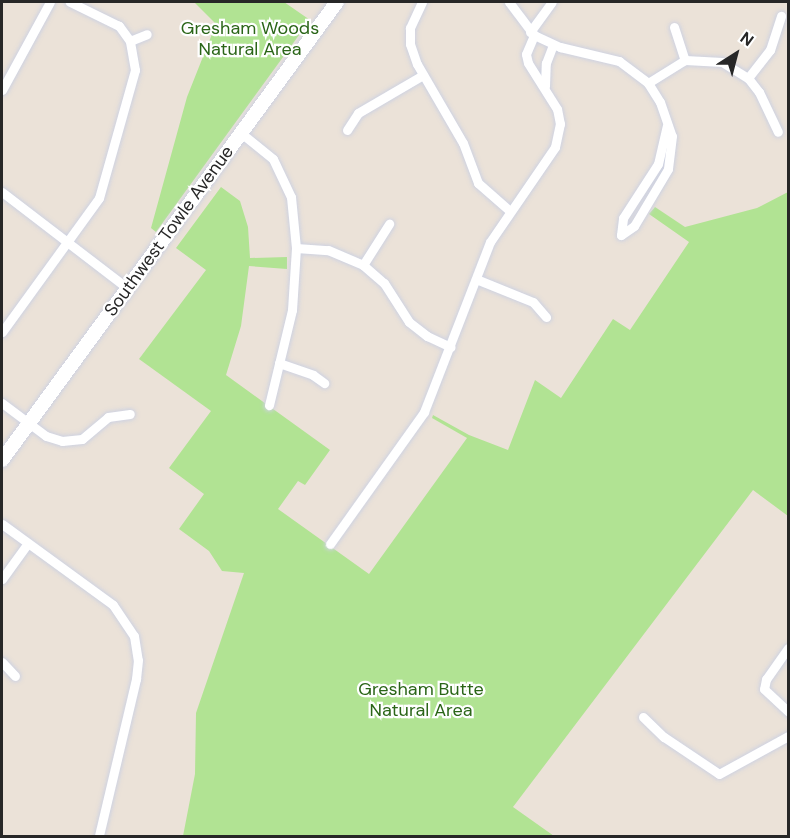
<!DOCTYPE html>
<html>
<head>
<meta charset="utf-8">
<style>
  body { margin:0 }
  #map { position:relative; width:790px; height:838px; overflow:hidden; background:#ebe2d8; font-family:"DM Sans",sans-serif }
  div>[style] { position:absolute }
  .green>* { inset:0; background:#b1e393 }
  .roads { filter:drop-shadow(0 0 2px #ced2e1) drop-shadow(0 0 2px #ced2e1) }
  .street>* { height:9px; margin:-4.5px; padding:0 4.5px; transform-origin:4.5px; border-radius:4.5px; background:#fff }
  .secondary>* { height:14px; margin:-7px; padding:0 7px; transform-origin:7px; border-radius:7px; background:#fff }
  span { translate:-50% -50%; white-space:nowrap; text-align:center; line-height:1.15; -webkit-text-stroke:4.5px #fff; paint-order:stroke }
  .park-label { font-size:18px; color:#2a6517 }
  .street-label { font-size:18px; color:#272727 }
  .frame { position:absolute; inset:0; border:3px solid #272727; pointer-events:none }
  .north { position:absolute; left:706px; top:24px; width:60px; height:60px; -webkit-text-stroke:4px #fff; paint-order:stroke; rotate:36deg; font-size:16px; font-weight:700; line-height:24px; text-align:center; color:#272727 }
  .north::after { content:''; display:block; margin:auto; width:21px; height:27px; background:#272727; clip-path:polygon(50% 0,100% 100%,50% 72%,0 100%) }
</style>
</head>
<body>
<div id="map">
  <div class="green">
    <div style="clip-path:polygon(194px 2px,284px 2px,310px 20px,156px 232px,151px 228px,187px 97px,216px 24px)"></div>
    <div style="clip-path:polygon(221px 187px,240px 201px,248px 227px,250px 258px,287px 257px,287px 269px,249px 266px,241px 326px,226px 375px,330px 450px,305px 485px,298px 481px,278px 509px,369px 574px,467px 438px,432px 418px,433px 415px,469px 435px,508px 450px,535px 380px,561px 398px,613px 319px,630px 330px,689px 242px,649px 214px,655px 207px,685px 227px,757px 208px,788px 192px,788px 516px,753px 490px,513px 807px,554px 836px,183px 836px,195px 774px,196px 713px,244px 573px,222px 571px,209px 551px,179px 529px,204px 494px,169px 468px,211px 411px,139px 359px,206px 270px,176px 248px)"></div>
  </div>
  <div class="roads">
    <div class="street">
      <div style="left:422px;top:2px;width:29px;rotate:115deg"></div>
      <div style="left:410px;top:28px;width:16px;rotate:90deg"></div>
      <div style="left:410px;top:44px;width:21px;rotate:71deg"></div>
      <div style="left:417px;top:64px;width:91px;rotate:59.8deg"></div>
      <div style="left:463px;top:143px;width:43px;rotate:69.4deg"></div>
      <div style="left:478px;top:183px;width:43px;rotate:41.2deg"></div>
      <div style="left:509px;top:2px;width:41px;rotate:52.9deg"></div>
      <div style="left:534px;top:35px;width:29px;rotate:25deg"></div>
      <div style="left:560px;top:47px;width:61px;rotate:13.3deg"></div>
      <div style="left:619px;top:61px;width:36px;rotate:37deg"></div>
      <div style="left:648px;top:83px;width:22px;rotate:58deg"></div>
      <div style="left:660px;top:102px;width:36px;rotate:71deg"></div>
      <div style="left:672px;top:136px;width:33px;rotate:97deg"></div>
      <div style="left:668px;top:169px;width:66px;rotate:120.8deg"></div>
      <div style="left:634px;top:226px;width:16px;rotate:145deg"></div>
      <div style="left:674px;top:27px;width:35px;rotate:72deg"></div>
      <div style="left:685px;top:60px;width:37px;rotate:3deg"></div>
      <div style="left:722px;top:62px;width:31px;rotate:32deg"></div>
      <div style="left:748px;top:78px;width:18px;rotate:52deg"></div>
      <div style="left:759px;top:92px;width:44px;rotate:64.6deg"></div>
      <div style="left:530px;top:32px;width:37px;rotate:-54deg"></div>
      <div style="left:130px;top:41px;width:18px;rotate:-22deg"></div>
      <div style="left:748px;top:78px;width:36px;rotate:-52deg"></div>
      <div style="left:770px;top:50px;width:36px;rotate:-72deg"></div>
      <div style="left:648px;top:83px;width:44px;rotate:-31.9deg"></div>
      <div style="left:545px;top:86px;width:23px;rotate:-88deg"></div>
      <div style="left:546px;top:63px;width:19px;rotate:-69deg"></div>
      <div style="left:2px;top:90px;width:100px;rotate:-61.4deg"></div>
      <div style="left:347px;top:130px;width:20px;rotate:-57deg"></div>
      <div style="left:358px;top:113px;width:75px;rotate:-30.3deg"></div>
      <div style="left:241px;top:133px;width:41px;rotate:39.1deg"></div>
      <div style="left:273px;top:159px;width:42px;rotate:64.7deg"></div>
      <div style="left:291px;top:197px;width:51px;rotate:84.4deg"></div>
      <div style="left:296px;top:248px;width:62px;rotate:93.7deg"></div>
      <div style="left:292px;top:310px;width:98px;rotate:103.6deg"></div>
      <div style="left:2px;top:192px;width:158px;rotate:37.5deg"></div>
      <div style="left:621px;top:235px;width:17px;rotate:-83deg"></div>
      <div style="left:623px;top:218px;width:64px;rotate:-57.1deg"></div>
      <div style="left:658px;top:164px;width:39px;rotate:-77deg"></div>
      <div style="left:296px;top:248px;width:32px;rotate:4deg"></div>
      <div style="left:328px;top:250px;width:38px;rotate:23deg"></div>
      <div style="left:363px;top:265px;width:28px;rotate:41deg"></div>
      <div style="left:384px;top:283px;width:46px;rotate:57.3deg"></div>
      <div style="left:409px;top:322px;width:23px;rotate:38deg"></div>
      <div style="left:427px;top:336px;width:26px;rotate:25deg"></div>
      <div style="left:363px;top:265px;width:49px;rotate:-57.6deg"></div>
      <div style="left:476px;top:279px;width:61px;rotate:22deg"></div>
      <div style="left:533px;top:302px;width:20px;rotate:49deg"></div>
      <div style="left:2px;top:332px;width:165px;rotate:-54.1deg"></div>
      <div style="left:99px;top:198px;width:133px;rotate:-74.3deg"></div>
      <div style="left:135px;top:70px;width:29px;rotate:-100deg"></div>
      <div style="left:130px;top:41px;width:19px;rotate:-126deg"></div>
      <div style="left:119px;top:26px;width:55px;rotate:-153.9deg"></div>
      <div style="left:279px;top:363px;width:36px;rotate:19deg"></div>
      <div style="left:313px;top:375px;width:14px;rotate:36deg"></div>
      <div style="left:2px;top:403px;width:55px;rotate:36.9deg"></div>
      <div style="left:46px;top:436px;width:17px;rotate:17deg"></div>
      <div style="left:62px;top:441px;width:20px;rotate:-6deg"></div>
      <div style="left:82px;top:439px;width:34px;rotate:-40deg"></div>
      <div style="left:108px;top:417px;width:22px;rotate:-8deg"></div>
      <div style="left:2px;top:524px;width:137px;rotate:36.1deg"></div>
      <div style="left:113px;top:605px;width:37px;rotate:56deg"></div>
      <div style="left:134px;top:636px;width:24px;rotate:81deg"></div>
      <div style="left:138px;top:660px;width:19px;rotate:96deg"></div>
      <div style="left:136px;top:679px;width:161px;rotate:103.3deg"></div>
      <div style="left:330px;top:544px;width:162px;rotate:-54.5deg"></div>
      <div style="left:424px;top:412px;width:182px;rotate:-68.8deg"></div>
      <div style="left:490px;top:242px;width:115px;rotate:-55.6deg"></div>
      <div style="left:555px;top:147px;width:24px;rotate:-78deg"></div>
      <div style="left:560px;top:124px;width:15px;rotate:-101deg"></div>
      <div style="left:557px;top:109px;width:54px;rotate:-122.2deg"></div>
      <div style="left:528px;top:63px;width:9px;rotate:-103deg"></div>
      <div style="left:526px;top:54px;width:21px;rotate:-67deg"></div>
      <div style="left:2px;top:579px;width:44px;rotate:-54.2deg"></div>
      <div style="left:788px;top:648px;width:38px;rotate:125deg"></div>
      <div style="left:766px;top:679px;width:10px;rotate:101deg"></div>
      <div style="left:764px;top:689px;width:33px;rotate:43deg"></div>
      <div style="left:2px;top:662px;width:19px;rotate:47deg"></div>
      <div style="left:643px;top:717px;width:29px;rotate:44deg"></div>
      <div style="left:664px;top:737px;width:66px;rotate:33.9deg"></div>
      <div style="left:719px;top:774px;width:79px;rotate:-28.8deg"></div>
    </div>
    <div class="secondary">
      <div style="left:2px;top:460px;width:567px;rotate:-53.82deg"></div>
    </div>
  </div>
  <div class="park-label">
    <span style="left:250px;top:39px">Gresham Woods<br>Natural Area</span>
    <span style="left:421px;top:700px">Gresham Butte<br>Natural Area</span>
  </div>
  <div class="street-label">
    <span style="left:169px;top:231px;rotate:-54deg">Southwest Towle Avenue</span>
  </div>
  <div class="frame"></div>
  <div class="north">N</div>
</div>
</body>
</html>
